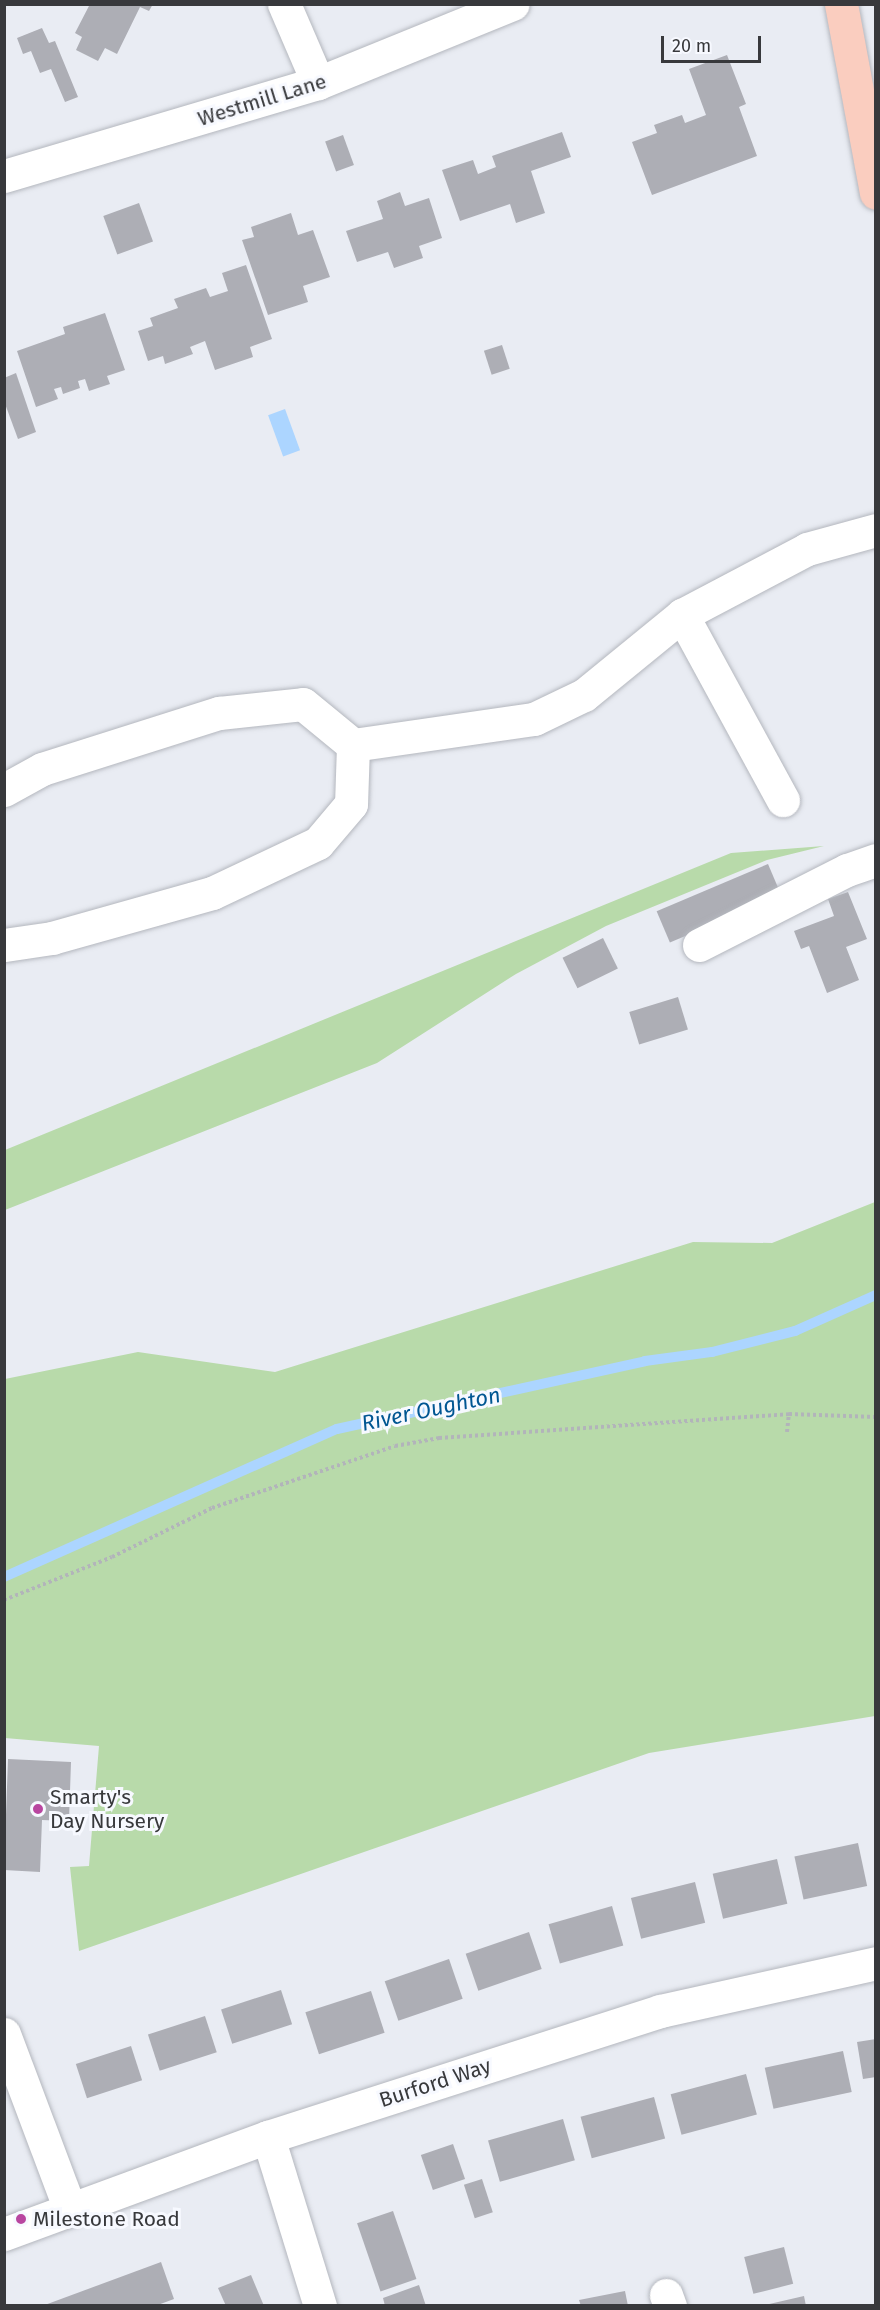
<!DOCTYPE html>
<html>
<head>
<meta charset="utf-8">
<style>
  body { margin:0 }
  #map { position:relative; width:880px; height:2310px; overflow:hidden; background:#e9ecf3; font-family:"Fira Sans",sans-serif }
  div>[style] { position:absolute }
  .green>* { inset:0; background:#b8daaa }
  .water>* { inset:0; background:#acd5ff; transform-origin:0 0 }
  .stream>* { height:10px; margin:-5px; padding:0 5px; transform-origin:5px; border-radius:5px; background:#acd5ff }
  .building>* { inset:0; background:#adaeb5; transform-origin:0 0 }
  .path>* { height:4px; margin-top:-2px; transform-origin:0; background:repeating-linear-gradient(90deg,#b2b4ba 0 3px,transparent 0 6px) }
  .roads { filter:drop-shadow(0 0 2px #b4b7be) drop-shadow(0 0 2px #b4b7be) }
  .minor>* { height:33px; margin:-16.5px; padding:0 16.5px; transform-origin:16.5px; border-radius:16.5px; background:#fff }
  .major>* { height:33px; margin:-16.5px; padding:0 16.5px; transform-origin:16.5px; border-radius:16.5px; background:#facdbf }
  .dots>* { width:16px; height:16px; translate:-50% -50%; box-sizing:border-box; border:3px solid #f7f9ff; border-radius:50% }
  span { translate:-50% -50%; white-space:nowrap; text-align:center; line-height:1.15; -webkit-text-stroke:6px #f7f9ff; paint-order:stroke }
  .street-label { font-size:21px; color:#38393c }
  .poi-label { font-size:21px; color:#38393c }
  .left { translate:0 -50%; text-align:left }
  .water-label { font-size:22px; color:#005692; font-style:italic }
  .frame { position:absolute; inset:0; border:6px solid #38393c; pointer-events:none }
  .scale { position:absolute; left:661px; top:36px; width:100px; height:27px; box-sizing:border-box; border:3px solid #38393c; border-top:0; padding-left:8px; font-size:18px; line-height:21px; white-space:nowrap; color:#38393c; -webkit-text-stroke:4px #f7f9ff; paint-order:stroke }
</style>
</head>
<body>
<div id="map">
  <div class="green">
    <div style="clip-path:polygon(824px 846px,767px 860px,606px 926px,516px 974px,377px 1063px,5px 1210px,5px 1150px,731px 853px)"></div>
    <div style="clip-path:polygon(875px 1202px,875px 1716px,649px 1753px,79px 1951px,70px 1867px,89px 1866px,99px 1746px,5px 1738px,5px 1379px,138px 1352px,275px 1372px,693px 1242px,772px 1243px)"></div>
  </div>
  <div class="water">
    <div style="left:285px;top:409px;width:44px;height:18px;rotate:70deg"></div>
  </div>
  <div class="stream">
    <div style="left:4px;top:1577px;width:364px;rotate:-24deg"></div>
    <div style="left:337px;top:1429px;width:315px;rotate:-12.4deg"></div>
    <div style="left:645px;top:1361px;width:68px;rotate:-7.7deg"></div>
    <div style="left:712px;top:1352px;width:86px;rotate:-14.2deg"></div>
    <div style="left:795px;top:1331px;width:89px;rotate:-24deg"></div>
  </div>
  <div class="building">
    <div style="clip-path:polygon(90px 4px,153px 4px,149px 11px,140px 7px,117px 54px,105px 48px,98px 61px,76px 50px,82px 37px,75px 33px)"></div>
    <div style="clip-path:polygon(42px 28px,49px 43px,55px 41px,78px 97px,65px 102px,51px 69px,40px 73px,31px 51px,23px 54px,17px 38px)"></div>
    <div style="clip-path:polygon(727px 55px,746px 104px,739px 107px,757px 156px,652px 195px,632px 142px,657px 133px,654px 125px,682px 115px,685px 123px,706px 115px,689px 69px)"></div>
    <div style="clip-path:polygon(562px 132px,571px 157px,531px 171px,545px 213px,516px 223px,510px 204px,460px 221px,442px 170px,473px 160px,478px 174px,496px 167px,492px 156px)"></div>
    <div style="left:343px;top:135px;width:32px;height:19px;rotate:70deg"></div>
    <div style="clip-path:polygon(400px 192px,405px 206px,429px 198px,442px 238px,419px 246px,423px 258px,394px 268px,388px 252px,357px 262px,346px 231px,383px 219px,377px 201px)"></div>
    <div style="left:139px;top:203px;width:41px;height:38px;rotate:70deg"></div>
    <div style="clip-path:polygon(291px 213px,298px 235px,313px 230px,330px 277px,303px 286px,308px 302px,268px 315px,242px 240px,254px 237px,251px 227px)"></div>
    <div style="clip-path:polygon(246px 265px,272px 339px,250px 347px,253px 357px,215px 370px,205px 341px,190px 347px,193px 354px,165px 364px,163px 356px,148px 361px,138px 331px,153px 326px,150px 318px,178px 308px,174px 299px,206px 288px,210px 297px,228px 291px,222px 273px)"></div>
    <div style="clip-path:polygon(105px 313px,125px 370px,107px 376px,110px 384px,89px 391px,85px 379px,78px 381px,80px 388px,63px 394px,61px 387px,54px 389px,58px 399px,36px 407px,17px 351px,65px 334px,63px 327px)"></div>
    <div style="left:502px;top:345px;width:25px;height:19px;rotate:72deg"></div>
    <div style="clip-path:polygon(16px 373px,36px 432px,18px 439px,4px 401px,4px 378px)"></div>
    <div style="left:768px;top:864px;width:34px;height:121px;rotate:67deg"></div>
    <div style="clip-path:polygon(848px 892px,867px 939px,846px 947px,859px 980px,827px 993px,809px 946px,801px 949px,794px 931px,834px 916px,828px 899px)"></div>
    <div style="left:603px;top:938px;width:34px;height:45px;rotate:64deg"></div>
    <div style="left:678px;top:997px;width:34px;height:51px;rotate:73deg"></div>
    <div style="clip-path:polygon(8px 1759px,71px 1762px,69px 1821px,42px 1820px,40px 1872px,4px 1870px)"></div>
    <div style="left:858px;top:1843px;width:44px;height:65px;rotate:78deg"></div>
    <div style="left:777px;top:1859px;width:46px;height:66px;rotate:77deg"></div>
    <div style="left:695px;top:1882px;width:42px;height:66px;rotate:76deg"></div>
    <div style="left:612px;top:1906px;width:41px;height:66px;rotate:74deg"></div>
    <div style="left:529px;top:1932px;width:39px;height:67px;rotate:71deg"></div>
    <div style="left:449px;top:1959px;width:42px;height:68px;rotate:71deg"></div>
    <div style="left:281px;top:1990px;width:36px;height:63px;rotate:72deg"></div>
    <div style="left:371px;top:1991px;width:44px;height:69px;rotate:72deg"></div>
    <div style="left:205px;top:2016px;width:38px;height:60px;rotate:72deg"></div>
    <div style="clip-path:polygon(876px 2039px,876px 2077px,863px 2079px,857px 2042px)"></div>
    <div style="left:131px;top:2046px;width:36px;height:58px;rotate:72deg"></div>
    <div style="left:843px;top:2051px;width:42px;height:80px;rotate:78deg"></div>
    <div style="left:746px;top:2074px;width:42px;height:78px;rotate:75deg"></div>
    <div style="left:654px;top:2097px;width:43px;height:76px;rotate:75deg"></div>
    <div style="left:563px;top:2119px;width:43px;height:78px;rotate:74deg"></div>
    <div style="left:453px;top:2144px;width:37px;height:34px;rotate:71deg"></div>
    <div style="left:482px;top:2179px;width:35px;height:19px;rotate:72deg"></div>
    <div style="left:393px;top:2211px;width:72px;height:38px;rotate:71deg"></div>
    <div style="left:784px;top:2247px;width:38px;height:41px;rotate:76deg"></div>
    <div style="clip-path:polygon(161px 2262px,174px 2299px,155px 2306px,42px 2306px)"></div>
    <div style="clip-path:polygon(251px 2275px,264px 2306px,226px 2306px,218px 2288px)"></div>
    <div style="clip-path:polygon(419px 2285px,426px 2306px,385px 2306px,383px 2298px)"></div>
    <div style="clip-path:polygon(625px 2291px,628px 2306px,581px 2306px,579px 2300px)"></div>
    <div style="clip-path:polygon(804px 2296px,806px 2306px,765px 2306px,765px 2305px)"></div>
  </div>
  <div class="path">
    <div style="left:787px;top:1432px;width:18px;rotate:-84deg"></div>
    <div style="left:4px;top:1600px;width:116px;rotate:-21.7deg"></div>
    <div style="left:112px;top:1557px;width:111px;rotate:-26.1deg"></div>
    <div style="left:212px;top:1508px;width:193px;rotate:-18.7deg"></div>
    <div style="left:395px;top:1446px;width:45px;rotate:-10.3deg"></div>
    <div style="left:439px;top:1438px;width:351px;rotate:-3.9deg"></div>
    <div style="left:789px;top:1414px;width:87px;rotate:2deg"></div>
  </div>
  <div class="roads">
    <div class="minor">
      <div style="left:284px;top:4px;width:86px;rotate:66.7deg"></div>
      <div style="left:4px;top:176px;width:327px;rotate:-16.5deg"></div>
      <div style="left:318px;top:83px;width:210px;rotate:-22.1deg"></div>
      <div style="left:682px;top:615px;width:211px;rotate:61.4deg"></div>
      <div style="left:353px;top:745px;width:183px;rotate:-8.2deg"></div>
      <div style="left:534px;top:719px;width:55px;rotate:-25.6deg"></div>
      <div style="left:584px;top:695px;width:127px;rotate:-39.2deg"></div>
      <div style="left:682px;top:615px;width:141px;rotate:-27.8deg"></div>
      <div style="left:807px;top:549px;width:72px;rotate:-15.4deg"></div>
      <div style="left:4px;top:790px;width:43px;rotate:-28.9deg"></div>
      <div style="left:42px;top:769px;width:186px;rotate:-17.6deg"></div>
      <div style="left:219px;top:713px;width:84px;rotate:-6.1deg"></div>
      <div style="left:303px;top:704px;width:65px;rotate:39.4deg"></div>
      <div style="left:353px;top:745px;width:59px;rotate:91.9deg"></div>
      <div style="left:351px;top:804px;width:51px;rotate:130.2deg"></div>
      <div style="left:318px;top:843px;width:117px;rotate:154.7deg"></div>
      <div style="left:212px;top:893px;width:166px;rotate:164.3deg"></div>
      <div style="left:52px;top:938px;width:49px;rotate:171.7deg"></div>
      <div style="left:699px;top:945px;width:166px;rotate:-26.9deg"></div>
      <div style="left:847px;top:870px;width:31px;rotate:-19deg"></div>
      <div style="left:4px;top:2034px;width:188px;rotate:69.4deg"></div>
      <div style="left:268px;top:2137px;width:177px;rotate:72.9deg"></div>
      <div style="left:4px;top:2234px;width:281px;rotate:-20.2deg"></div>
      <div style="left:268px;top:2137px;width:412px;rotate:-17.8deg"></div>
      <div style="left:660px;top:2011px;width:221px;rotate:-12.5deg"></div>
      <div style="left:666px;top:2295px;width:12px;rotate:70deg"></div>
    </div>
    <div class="major">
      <div style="left:841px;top:4px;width:192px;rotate:79.5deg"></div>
    </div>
  </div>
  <div class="dots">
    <div style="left:38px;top:1809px;background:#b946a0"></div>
    <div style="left:21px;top:2219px;background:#b946a0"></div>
  </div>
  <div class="street-label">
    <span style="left:262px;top:100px;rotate:-17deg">Westmill Lane</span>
    <span style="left:435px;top:2083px;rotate:-18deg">Burford Way</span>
  </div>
  <div class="poi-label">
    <span class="left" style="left:50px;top:1809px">Smarty's<br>Day Nursery</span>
    <span class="left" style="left:33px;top:2219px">Milestone Road</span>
  </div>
  <div class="water-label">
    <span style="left:431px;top:1409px;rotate:-12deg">River Oughton</span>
  </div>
  <div class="frame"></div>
  <div class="scale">20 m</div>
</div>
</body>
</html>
